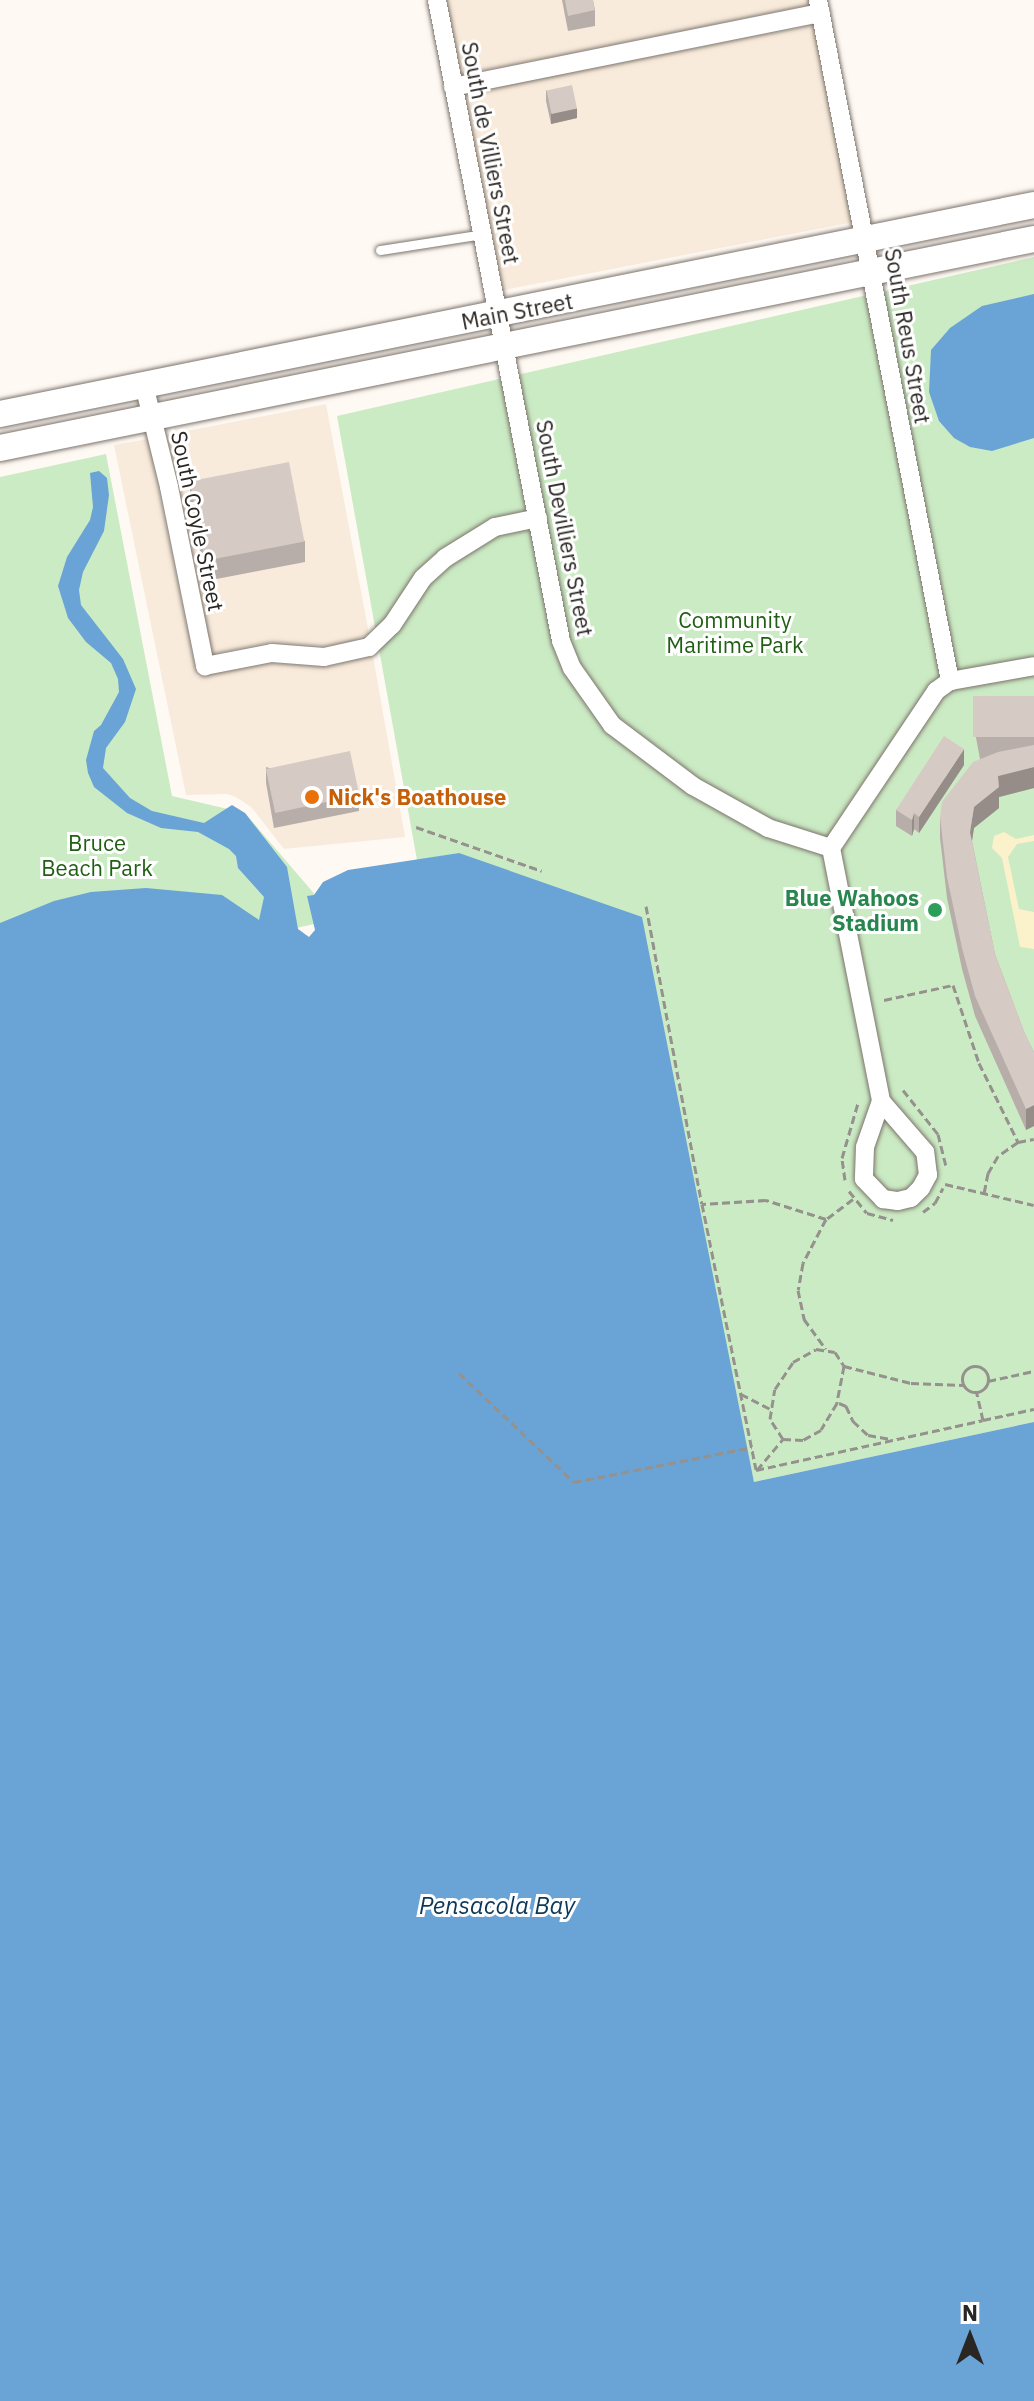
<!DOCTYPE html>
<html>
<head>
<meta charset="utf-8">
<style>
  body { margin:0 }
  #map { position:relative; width:1034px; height:2401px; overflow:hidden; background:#fff9f4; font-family:"IBM Plex Sans",sans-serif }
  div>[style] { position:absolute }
  .built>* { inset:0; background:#f9ebdb; transform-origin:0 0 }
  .green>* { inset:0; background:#cbebc4 }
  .sand>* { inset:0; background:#fbf1cb }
  .water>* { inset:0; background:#6aa3d5 }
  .path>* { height:3px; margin-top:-1.5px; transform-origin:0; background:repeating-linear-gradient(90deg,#95918d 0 8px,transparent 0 12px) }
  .path>.ring { margin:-1.5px; padding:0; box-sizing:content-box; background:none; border:3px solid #95918d; border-radius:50% }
  .roads { filter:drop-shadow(0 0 2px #7c746c) drop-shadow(0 0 2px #7c746c) }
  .lane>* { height:9px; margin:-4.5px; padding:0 4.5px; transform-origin:4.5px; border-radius:4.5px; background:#fff }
  .street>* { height:18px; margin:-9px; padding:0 9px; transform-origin:9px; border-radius:9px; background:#fff }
  .secondary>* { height:26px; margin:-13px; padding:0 13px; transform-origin:13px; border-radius:13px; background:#fff }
  .wall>* { inset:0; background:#b8aea9 }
  .shaded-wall>* { inset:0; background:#968d89 }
  .building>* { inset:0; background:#d6cac4; transform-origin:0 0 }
  .dots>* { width:22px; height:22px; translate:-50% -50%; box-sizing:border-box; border:4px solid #fff; border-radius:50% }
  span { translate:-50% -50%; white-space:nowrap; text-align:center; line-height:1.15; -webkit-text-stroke:6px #fff; paint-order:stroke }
  .street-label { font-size:22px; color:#292623 }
  .park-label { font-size:22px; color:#205f13 }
  .food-label { font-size:22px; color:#c56008; font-weight:700 }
  .left { translate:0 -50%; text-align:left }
  .leisure-label { font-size:22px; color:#27864d; font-weight:700 }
  .right { translate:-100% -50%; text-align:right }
  .water-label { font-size:24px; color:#0d3859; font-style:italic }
  .north { position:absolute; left:930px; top:2297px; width:80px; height:80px; -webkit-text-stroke:6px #fff; paint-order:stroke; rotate:0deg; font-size:22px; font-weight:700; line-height:32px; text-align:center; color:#292623 }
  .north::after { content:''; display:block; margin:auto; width:28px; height:36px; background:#292623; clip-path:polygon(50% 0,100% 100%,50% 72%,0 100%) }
</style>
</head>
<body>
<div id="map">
  <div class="built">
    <div style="clip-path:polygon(446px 0,809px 0,810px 5px,460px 75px)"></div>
    <div style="left:814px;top:25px;width:201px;height:357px;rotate:79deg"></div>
    <div style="clip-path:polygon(326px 404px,369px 634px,348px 643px,324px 646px,271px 642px,211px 654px,166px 435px)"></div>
    <div style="clip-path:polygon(148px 439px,197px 677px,272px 663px,325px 667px,373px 656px,405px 837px,284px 849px,251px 807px,236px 797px,227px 794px,186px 795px,114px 445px)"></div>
  </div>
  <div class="green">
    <div style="clip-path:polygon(1034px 257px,1034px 1422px,754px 1482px,718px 1313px,459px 853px,417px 860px,337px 416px)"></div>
    <div style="clip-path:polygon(106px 454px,172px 796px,245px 813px,336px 919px,231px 943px,0 971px,0 477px)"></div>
  </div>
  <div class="sand">
    <div style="clip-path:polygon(1004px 832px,1016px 839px,1034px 835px,1034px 841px,1017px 844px,1008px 857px,1019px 909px,1034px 912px,1034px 949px,1020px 947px,1002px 858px,992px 848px,994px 836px)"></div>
  </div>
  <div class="water">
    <div style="clip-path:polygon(1034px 294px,1034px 438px,992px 451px,970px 447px,954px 438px,939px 421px,929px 392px,931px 350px,950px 328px,982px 306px)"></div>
    <div style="clip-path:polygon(99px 471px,107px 478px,109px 495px,104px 531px,83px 572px,79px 590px,81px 605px,123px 659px,136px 689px,125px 722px,106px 748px,103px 768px,130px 798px,152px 811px,204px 823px,232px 805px,245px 813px,287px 867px,298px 929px,309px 937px,315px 930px,307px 896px,314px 895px,323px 882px,348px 870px,459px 853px,642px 917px,754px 1482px,1034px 1422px,1034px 2401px,0 2401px,0 923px,54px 901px,91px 892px,146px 888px,222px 895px,259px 920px,264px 897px,238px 868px,236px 856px,229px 849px,198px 832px,161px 828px,127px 813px,94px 787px,88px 773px,86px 760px,94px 731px,101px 725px,119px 692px,118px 679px,111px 663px,86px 642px,68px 618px,58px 586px,67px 557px,90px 520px,93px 507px,90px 473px)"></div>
  </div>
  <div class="path">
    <div style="left:416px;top:827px;width:133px;rotate:19.2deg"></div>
    <div style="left:646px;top:906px;width:303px;rotate:79.4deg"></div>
    <div style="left:884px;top:1000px;width:71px;rotate:-12.3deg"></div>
    <div style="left:953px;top:985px;width:82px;rotate:71.6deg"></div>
    <div style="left:979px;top:1063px;width:88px;rotate:63.7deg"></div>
    <div style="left:1018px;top:1142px;width:24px;rotate:145deg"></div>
    <div style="left:998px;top:1156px;width:20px;rotate:120deg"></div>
    <div style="left:988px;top:1173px;width:20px;rotate:101deg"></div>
    <div style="left:903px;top:1090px;width:56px;rotate:51.5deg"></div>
    <div style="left:938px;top:1134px;width:32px;rotate:76deg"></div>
    <div style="left:1018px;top:1142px;width:16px;rotate:-11deg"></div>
    <div style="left:845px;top:1180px;width:22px;rotate:-98deg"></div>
    <div style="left:842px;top:1158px;width:57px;rotate:-73.8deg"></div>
    <div style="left:945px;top:1184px;width:91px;rotate:13.3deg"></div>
    <div style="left:849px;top:1191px;width:28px;rotate:51deg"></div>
    <div style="left:867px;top:1213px;width:27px;rotate:15deg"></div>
    <div style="left:853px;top:1199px;width:34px;rotate:143deg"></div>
    <div style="left:826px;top:1219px;width:63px;rotate:-162.4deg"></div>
    <div style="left:766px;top:1200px;width:64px;rotate:176.4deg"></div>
    <div style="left:702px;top:1204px;width:271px;rotate:78.5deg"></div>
    <div style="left:756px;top:1470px;width:232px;rotate:-12.4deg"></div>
    <div style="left:983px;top:1420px;width:28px;rotate:-103deg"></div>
    <div style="left:923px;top:1212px;width:15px;rotate:-37deg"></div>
    <div style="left:935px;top:1203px;width:17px;rotate:-62deg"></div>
    <div style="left:826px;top:1219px;width:50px;rotate:117.6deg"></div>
    <div style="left:803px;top:1263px;width:27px;rotate:100deg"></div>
    <div style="left:798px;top:1290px;width:30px;rotate:78deg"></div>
    <div style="left:804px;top:1319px;width:37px;rotate:54deg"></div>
    <div style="left:816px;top:1349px;width:19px;rotate:9deg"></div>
    <div style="left:835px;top:1352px;width:17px;rotate:57deg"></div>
    <div style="left:844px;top:1366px;width:38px;rotate:101deg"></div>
    <div style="left:837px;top:1403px;width:31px;rotate:121deg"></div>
    <div style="left:821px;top:1430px;width:21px;rotate:151deg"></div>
    <div style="left:803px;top:1440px;width:20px;rotate:-177deg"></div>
    <div style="left:783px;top:1439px;width:24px;rotate:-123deg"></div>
    <div style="left:770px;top:1419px;width:30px;rotate:-81deg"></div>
    <div style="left:775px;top:1389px;width:32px;rotate:-56deg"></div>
    <div style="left:793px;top:1362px;width:26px;rotate:-29deg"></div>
    <div class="ring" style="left:962px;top:1366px;width:23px;height:23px"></div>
    <div style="left:844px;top:1366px;width:69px;rotate:14.2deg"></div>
    <div style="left:911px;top:1383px;width:52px;rotate:2.2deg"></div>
    <div style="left:459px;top:1373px;width:158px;rotate:43.5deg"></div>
    <div style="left:574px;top:1482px;width:181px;rotate:-11.1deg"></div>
    <div style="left:988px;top:1381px;width:47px;rotate:-12.3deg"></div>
    <div style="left:741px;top:1394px;width:33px;rotate:27deg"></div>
    <div style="left:839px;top:1403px;width:8px;rotate:23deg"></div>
    <div style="left:846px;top:1406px;width:17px;rotate:65deg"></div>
    <div style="left:853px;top:1421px;width:21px;rotate:43deg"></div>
    <div style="left:868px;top:1435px;width:23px;rotate:10deg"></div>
    <div style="left:983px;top:1420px;width:52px;rotate:-12.2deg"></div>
    <div style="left:757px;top:1470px;width:40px;rotate:-50deg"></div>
  </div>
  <div class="roads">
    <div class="lane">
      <div style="left:380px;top:250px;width:104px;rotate:-8.8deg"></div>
    </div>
    <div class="street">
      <div style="left:437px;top:0;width:653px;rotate:79.05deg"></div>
      <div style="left:561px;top:641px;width:29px;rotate:68deg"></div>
      <div style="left:572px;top:668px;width:70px;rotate:54.9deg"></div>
      <div style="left:612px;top:725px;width:101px;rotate:37deg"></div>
      <div style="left:693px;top:786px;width:86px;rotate:29.2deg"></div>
      <div style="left:768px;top:828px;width:66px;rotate:17.6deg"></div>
      <div style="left:818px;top:0;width:694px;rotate:79.03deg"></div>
      <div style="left:453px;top:87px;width:375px;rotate:-11.4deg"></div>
      <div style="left:144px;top:385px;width:105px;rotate:76.2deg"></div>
      <div style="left:169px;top:487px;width:183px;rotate:78.6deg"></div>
      <div style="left:205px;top:666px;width:68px;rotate:-11deg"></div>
      <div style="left:272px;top:653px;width:52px;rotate:4.4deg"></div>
      <div style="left:324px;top:657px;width:46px;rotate:-12.5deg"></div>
      <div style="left:369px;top:647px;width:32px;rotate:-44deg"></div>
      <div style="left:392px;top:625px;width:56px;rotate:-56.6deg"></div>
      <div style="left:423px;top:578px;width:30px;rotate:-42deg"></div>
      <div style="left:445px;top:558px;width:59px;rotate:-31.8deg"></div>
      <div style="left:495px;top:527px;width:44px;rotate:-11.8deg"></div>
      <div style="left:831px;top:848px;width:258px;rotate:78.8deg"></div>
      <div style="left:881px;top:1101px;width:49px;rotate:109.2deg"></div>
      <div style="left:865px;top:1147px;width:32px;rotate:92deg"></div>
      <div style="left:864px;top:1179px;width:28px;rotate:46deg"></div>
      <div style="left:883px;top:1199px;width:15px;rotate:8deg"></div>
      <div style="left:898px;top:1201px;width:13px;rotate:-13deg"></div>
      <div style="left:911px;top:1198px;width:14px;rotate:-45deg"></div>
      <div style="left:921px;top:1188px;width:15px;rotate:-62deg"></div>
      <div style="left:928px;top:1175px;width:23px;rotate:-97deg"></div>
      <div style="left:925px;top:1152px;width:67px;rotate:-130.8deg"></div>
      <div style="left:831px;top:848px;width:189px;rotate:-56.2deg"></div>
      <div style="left:936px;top:691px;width:17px;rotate:-36deg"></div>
      <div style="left:950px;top:681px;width:85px;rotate:-10.1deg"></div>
    </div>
    <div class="secondary">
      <div style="left:0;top:414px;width:1055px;rotate:-11.43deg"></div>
      <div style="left:0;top:448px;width:1055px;rotate:-11.43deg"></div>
    </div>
  </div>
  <div class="wall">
    <div style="clip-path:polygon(562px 0,593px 0,595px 10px,595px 26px,568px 31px)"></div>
    <div style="clip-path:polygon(546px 90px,577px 118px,551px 124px,546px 101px)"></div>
    <div style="clip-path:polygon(190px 481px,305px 541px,305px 562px,206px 581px,190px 502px)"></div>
    <div style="clip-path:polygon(1034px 696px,1034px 788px,999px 797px,999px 808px,974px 828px,972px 841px,995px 954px,1025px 1034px,1034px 1052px,1034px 1126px,1026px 1130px,975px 1016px,962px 969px,947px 898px,940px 838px,940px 817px,980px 759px,974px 727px,974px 706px)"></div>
    <div style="clip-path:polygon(964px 765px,919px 833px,914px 829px,912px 836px,896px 826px,896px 810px)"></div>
    <div style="clip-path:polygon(266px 767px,359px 795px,359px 811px,274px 828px,266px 783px)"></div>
  </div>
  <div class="shaded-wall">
    <div style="clip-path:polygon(577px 108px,577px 118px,551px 124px,551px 113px)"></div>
    <div style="clip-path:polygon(964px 749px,964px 765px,919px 833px,919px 817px)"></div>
    <div style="clip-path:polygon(1034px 767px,1034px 788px,999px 797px,999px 808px,974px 828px,970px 853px,970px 832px,974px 807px,998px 776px)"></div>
    <div style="clip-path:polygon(914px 813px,914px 829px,912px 836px,912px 820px)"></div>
    <div style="clip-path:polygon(1034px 1105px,1034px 1126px,1026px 1130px,1026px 1109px)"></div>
  </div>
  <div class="building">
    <div style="clip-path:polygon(565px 0,593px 0,595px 10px,568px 16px)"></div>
    <div style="left:572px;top:85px;width:24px;height:26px;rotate:78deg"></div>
    <div style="left:289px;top:462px;width:81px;height:101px;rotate:79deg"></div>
    <div style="left:1034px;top:696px;width:41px;height:61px;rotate:90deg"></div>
    <div style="clip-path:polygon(944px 736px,964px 749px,919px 817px,914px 813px,912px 820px,896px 810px)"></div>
    <div style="clip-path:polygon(1034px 745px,1034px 767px,998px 776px,999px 787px,974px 807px,970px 832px,995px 954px,1025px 1034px,1034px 1052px,1034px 1105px,1026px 1109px,975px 996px,962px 948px,947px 877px,940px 817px,942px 802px,973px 762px,998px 752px)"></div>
    <div style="left:350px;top:751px;width:45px;height:86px;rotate:78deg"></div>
  </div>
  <div class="dots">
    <div style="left:312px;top:797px;background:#e8710a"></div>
    <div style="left:935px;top:910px;background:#2e9e5b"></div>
  </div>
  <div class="street-label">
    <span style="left:491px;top:153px;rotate:79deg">South de Villiers Street</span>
    <span style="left:517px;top:311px;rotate:-11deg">Main Street</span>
    <span style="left:908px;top:336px;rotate:80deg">South Reus Street</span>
    <span style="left:198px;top:521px;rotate:78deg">South Coyle Street</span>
    <span style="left:565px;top:528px;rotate:79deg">South Devilliers Street</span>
  </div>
  <div class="park-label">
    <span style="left:735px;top:632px">Community<br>Maritime Park</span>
    <span style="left:97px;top:855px">Bruce<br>Beach Park</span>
  </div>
  <div class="food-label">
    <span class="left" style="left:328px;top:797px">Nick's Boathouse</span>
  </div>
  <div class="leisure-label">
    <span class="right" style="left:919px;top:910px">Blue Wahoos<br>Stadium</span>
  </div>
  <div class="water-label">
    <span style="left:497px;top:1906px">Pensacola Bay</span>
  </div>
  <div class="north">N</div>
</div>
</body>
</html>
